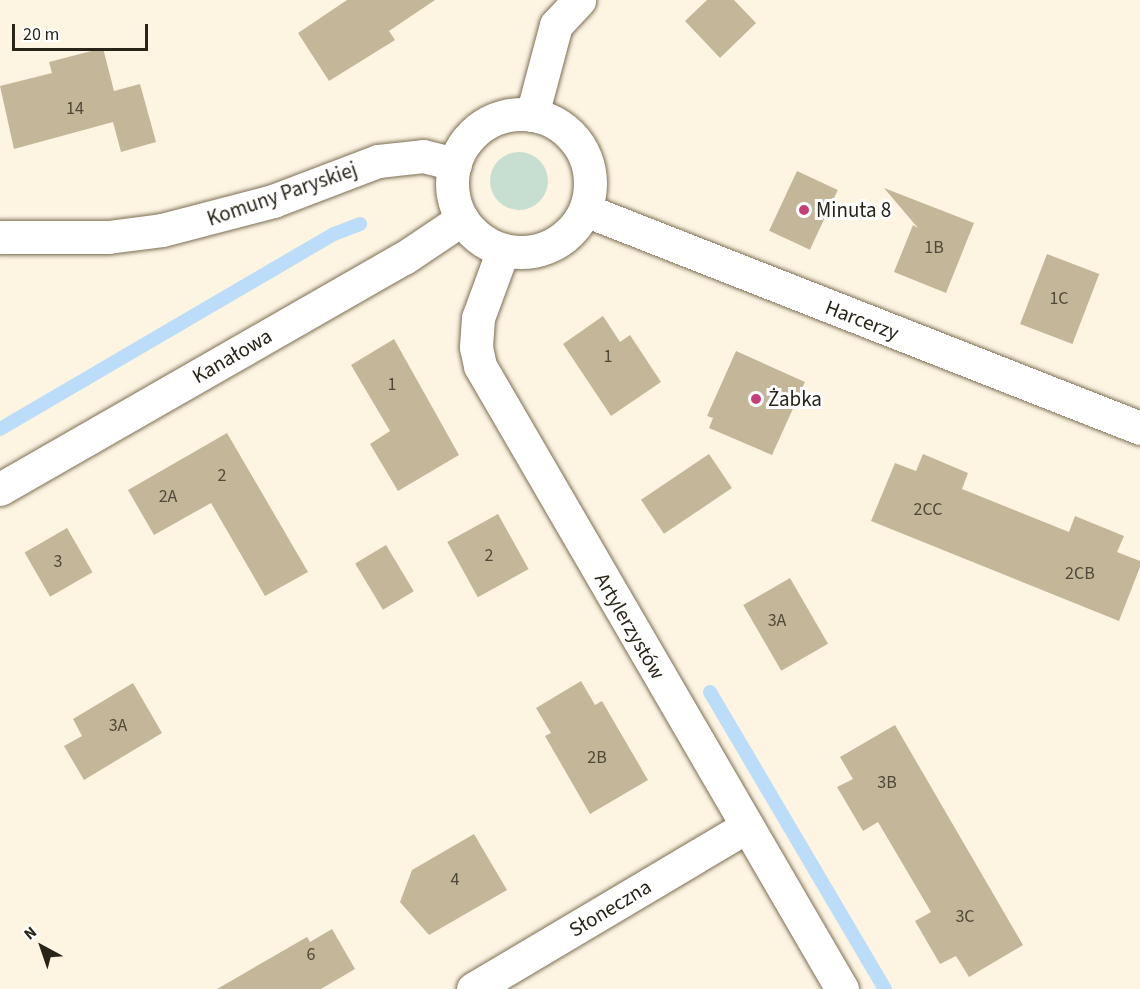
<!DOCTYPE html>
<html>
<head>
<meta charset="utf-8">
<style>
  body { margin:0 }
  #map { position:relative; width:1140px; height:989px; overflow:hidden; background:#fdf4e2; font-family:"Source Sans 3",sans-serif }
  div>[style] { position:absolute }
  .green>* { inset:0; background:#c7dfd1 }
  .round { border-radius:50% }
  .stream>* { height:14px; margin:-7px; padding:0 7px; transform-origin:7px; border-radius:7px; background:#bcddf9 }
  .building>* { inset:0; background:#c4b799; transform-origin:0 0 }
  .roads { filter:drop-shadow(0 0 2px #7c6f54) drop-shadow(0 0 2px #7c6f54) }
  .minor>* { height:33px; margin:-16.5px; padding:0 16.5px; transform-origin:16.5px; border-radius:16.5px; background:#fff }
  .tertiary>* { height:33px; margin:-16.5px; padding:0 16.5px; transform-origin:16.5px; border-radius:16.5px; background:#fff }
  .tertiary>.ring { margin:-16.5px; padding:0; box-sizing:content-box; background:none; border:33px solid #fff; border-radius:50% }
  .dots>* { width:16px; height:16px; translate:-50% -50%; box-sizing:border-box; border:3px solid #fff; border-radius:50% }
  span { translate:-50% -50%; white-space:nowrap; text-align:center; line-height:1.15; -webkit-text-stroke:6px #fff; paint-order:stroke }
  .number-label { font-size:18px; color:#504938 }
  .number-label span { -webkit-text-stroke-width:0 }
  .street-label { font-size:21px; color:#292418 }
  .poi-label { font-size:21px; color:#292418 }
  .left { translate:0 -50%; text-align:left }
  .north { position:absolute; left:12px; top:917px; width:60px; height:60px; -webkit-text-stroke:4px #fff; paint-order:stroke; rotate:320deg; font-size:16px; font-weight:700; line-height:24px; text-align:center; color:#292418 }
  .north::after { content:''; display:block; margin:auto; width:21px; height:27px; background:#292418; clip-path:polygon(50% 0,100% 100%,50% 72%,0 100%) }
  .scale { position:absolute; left:12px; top:24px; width:136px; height:27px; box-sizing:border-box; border:3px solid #292418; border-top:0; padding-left:8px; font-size:18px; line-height:21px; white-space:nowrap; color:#292418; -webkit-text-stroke:4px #fff; paint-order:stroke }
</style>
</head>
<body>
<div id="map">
  <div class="green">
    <div class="round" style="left:490px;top:152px;width:58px;height:58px"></div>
  </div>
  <div class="stream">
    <div style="left:0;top:429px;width:387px;rotate:-30.3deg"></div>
    <div style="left:334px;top:234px;width:28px;rotate:-21deg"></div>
    <div style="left:710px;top:692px;width:345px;rotate:59.5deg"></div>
  </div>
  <div class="building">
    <div style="clip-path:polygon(347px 0,435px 0,389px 31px,395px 40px,329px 81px,298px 33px)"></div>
    <div style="clip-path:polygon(707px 0,734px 0,756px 23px,720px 58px,685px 21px)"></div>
    <div style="clip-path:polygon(103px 48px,114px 91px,140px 84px,156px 142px,121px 152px,113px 122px,14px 149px,0 86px,52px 73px,49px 62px)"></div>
    <div style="left:797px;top:171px;width:45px;height:66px;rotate:25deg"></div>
    <div style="clip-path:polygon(884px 188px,974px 223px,946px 293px,894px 272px,913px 225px,918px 228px)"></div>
    <div style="left:1047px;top:254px;width:56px;height:75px;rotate:21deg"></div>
    <div style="clip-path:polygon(603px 316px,620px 342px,630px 335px,661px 382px,611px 416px,563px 344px)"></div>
    <div style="clip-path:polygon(394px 339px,459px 455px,398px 491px,370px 444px,390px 431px,351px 365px)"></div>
    <div style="clip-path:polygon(736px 351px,805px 382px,772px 455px,709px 428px,713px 418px,707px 416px)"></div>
    <div style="clip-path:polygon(227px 433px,308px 572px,265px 596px,211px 503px,154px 535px,128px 490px)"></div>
    <div style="left:709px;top:454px;width:41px;height:82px;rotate:56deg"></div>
    <div style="clip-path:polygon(923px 454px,968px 473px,962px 489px,1069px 532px,1075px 516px,1124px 536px,1117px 552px,1140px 561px,1140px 567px,1119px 621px,871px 521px,895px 463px,916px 471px)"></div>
    <div style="left:498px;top:514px;width:63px;height:58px;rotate:61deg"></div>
    <div style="left:67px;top:528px;width:51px;height:49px;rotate:60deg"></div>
    <div style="left:386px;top:545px;width:54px;height:36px;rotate:59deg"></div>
    <div style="left:790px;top:578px;width:76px;height:54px;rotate:60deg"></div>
    <div style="clip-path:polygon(581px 681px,595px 705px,602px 701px,648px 780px,590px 814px,545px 736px,551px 733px,536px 708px)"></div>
    <div style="clip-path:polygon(133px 683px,162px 733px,84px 780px,64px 746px,82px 736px,73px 719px)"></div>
    <div style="clip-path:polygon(895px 725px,1023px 945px,969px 977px,956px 956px,940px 964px,915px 921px,931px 912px,891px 844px,878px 822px,863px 831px,837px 787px,853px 779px,840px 757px)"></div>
    <div style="clip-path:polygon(474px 834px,507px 890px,429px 935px,400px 902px,412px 870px)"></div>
    <div style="clip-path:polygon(332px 929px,355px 969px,321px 989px,217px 989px,307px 937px,310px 942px)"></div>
  </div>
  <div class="roads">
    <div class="minor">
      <div style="left:0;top:237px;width:108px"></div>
      <div style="left:108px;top:237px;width:54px;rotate:-7.4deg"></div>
      <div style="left:162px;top:230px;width:115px;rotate:-14.6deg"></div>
      <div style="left:273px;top:201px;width:112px;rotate:-20.9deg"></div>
      <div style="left:378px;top:161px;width:45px;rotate:-6.3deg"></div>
      <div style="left:423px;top:156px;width:33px;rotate:14deg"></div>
      <div style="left:503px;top:250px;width:72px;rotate:110.2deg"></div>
      <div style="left:478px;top:318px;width:29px;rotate:94deg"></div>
      <div style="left:476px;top:347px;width:19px;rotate:78deg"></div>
      <div style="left:480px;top:366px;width:721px;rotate:59.84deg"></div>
      <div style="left:0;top:489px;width:465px;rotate:-29.8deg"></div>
      <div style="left:404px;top:258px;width:70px;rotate:-33.9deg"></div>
      <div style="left:473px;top:989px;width:319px;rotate:-30.7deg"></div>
    </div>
    <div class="tertiary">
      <div class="ring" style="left:452px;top:114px;width:105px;height:105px"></div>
      <div style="left:532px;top:115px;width:93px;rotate:-75.1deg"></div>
      <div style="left:556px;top:25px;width:34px;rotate:-47deg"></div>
      <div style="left:585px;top:210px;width:596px;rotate:21.44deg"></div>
    </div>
  </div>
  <div class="dots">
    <div style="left:804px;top:210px;background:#c83e77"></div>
    <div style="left:756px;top:399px;background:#c83e77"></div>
  </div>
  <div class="number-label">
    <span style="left:75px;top:109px">14</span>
    <span style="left:934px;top:248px">1B</span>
    <span style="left:1059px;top:299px">1C</span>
    <span style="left:608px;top:357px">1</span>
    <span style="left:392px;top:385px">1</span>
    <span style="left:222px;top:476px">2</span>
    <span style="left:168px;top:497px">2A</span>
    <span style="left:928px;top:510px">2CC</span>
    <span style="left:489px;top:556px">2</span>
    <span style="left:58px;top:562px">3</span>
    <span style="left:1080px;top:574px">2CB</span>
    <span style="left:777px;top:621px">3A</span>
    <span style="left:118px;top:726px">3A</span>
    <span style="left:597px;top:758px">2B</span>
    <span style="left:887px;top:783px">3B</span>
    <span style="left:455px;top:880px">4</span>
    <span style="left:965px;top:917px">3C</span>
    <span style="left:311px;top:955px">6</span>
  </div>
  <div class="street-label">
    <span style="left:282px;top:194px;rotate:-19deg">Komuny Paryskiej</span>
    <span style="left:862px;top:320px;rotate:21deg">Harcerzy</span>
    <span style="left:232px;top:356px;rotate:-30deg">Kanałowa</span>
    <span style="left:630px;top:626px;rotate:60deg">Artylerzystów</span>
    <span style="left:610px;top:908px;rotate:-31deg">Słoneczna</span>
  </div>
  <div class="poi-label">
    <span class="left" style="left:816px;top:210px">Minuta 8</span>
    <span class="left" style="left:768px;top:399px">Żabka</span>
  </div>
  <div class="north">N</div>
  <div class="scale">20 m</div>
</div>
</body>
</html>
